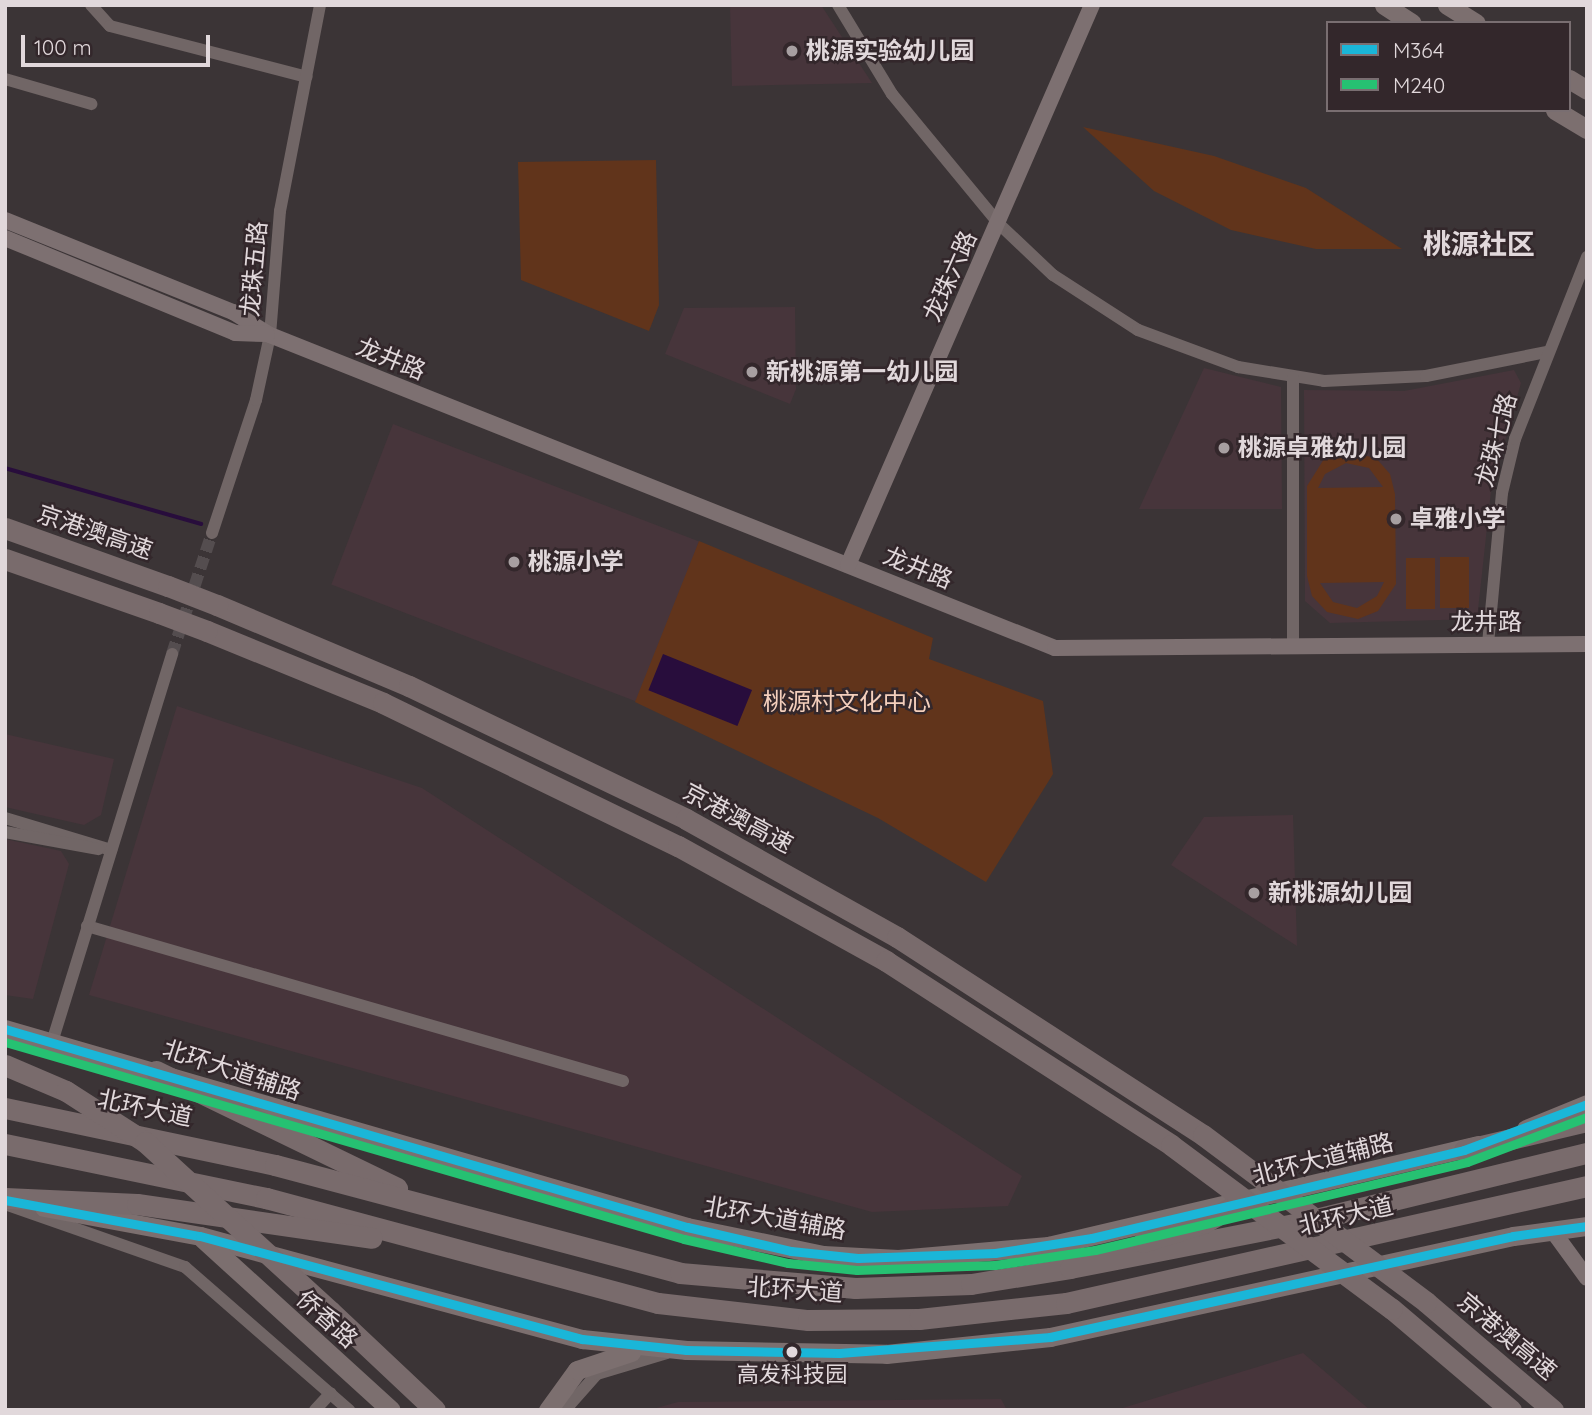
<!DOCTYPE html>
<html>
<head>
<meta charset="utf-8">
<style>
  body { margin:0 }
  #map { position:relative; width:1592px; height:1415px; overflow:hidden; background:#3b3436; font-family:Quicksand,"Noto Sans SC",sans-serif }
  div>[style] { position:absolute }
  .built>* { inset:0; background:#47353b; transform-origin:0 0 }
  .green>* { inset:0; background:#61341b; transform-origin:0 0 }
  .water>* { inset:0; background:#280d3c; transform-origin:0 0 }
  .stream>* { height:3.5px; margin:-1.75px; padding:0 1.75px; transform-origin:1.75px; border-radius:1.75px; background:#280d3c }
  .street-tunnel>* { height:12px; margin-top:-6px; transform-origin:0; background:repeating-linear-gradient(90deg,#544d4f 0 12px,transparent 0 18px) }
  .street>* { height:12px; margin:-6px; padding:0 6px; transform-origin:6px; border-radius:6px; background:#716666 }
  .secondary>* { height:16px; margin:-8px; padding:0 8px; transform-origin:8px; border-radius:8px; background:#7d7071 }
  .primary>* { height:19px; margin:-9.5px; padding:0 9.5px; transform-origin:9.5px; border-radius:9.5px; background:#7c6f6f }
  .highway>* { height:21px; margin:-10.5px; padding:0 10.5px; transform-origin:10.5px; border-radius:10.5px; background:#796b6c }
  .highway-bridge>* { height:21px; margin:-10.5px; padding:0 10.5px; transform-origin:10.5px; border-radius:10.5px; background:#796b6c }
  .bus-1>* { height:9px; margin:-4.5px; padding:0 4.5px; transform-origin:4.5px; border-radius:4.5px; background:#1ab6d8 }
  .bus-2>* { height:9px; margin:-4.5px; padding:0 4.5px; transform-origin:4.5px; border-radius:4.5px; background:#26c172 }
  .dots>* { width:19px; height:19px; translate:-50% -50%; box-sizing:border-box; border:4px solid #33272b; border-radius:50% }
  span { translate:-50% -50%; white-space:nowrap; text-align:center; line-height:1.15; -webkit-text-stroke:5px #33272b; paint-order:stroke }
  .bus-label { font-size:22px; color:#e1d8db }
  .poi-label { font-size:24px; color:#e1d8db; font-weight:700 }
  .left { translate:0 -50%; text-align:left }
  .street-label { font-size:24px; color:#e1d8db }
  .park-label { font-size:24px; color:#f4cfbc }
  .quarter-label { font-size:28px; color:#e1d8db; font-weight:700 }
  .frame { position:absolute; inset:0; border:7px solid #e1d8db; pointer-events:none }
  .legend { position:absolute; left:1326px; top:21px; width:245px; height:91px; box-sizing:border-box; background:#33272b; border:2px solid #796e71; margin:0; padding:9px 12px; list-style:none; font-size:21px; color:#e1d8db }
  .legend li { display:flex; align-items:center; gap:14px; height:35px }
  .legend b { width:35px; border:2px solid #796e71 }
  .scale { position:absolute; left:21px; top:35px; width:189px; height:32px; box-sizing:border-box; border:4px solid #e1d8db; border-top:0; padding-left:9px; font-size:21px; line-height:24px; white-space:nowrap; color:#e1d8db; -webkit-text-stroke:5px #33272b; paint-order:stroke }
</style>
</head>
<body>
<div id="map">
  <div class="built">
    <div style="clip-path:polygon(730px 5px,821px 5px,872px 83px,732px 86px)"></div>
    <div style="clip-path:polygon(795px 307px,796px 389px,790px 404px,665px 354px,684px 308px)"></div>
    <div style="clip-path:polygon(1204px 368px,1281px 387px,1282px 509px,1139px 509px)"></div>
    <div style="clip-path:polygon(1514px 370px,1521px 383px,1491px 491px,1477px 619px,1330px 623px,1305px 601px,1304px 390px,1404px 391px)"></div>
    <div style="left:393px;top:424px;width:328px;height:172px;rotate:21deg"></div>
    <div style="clip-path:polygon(177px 706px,422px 788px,1022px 1176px,1008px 1206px,872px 1212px,89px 995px)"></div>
    <div style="clip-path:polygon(5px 734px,114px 759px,101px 815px,84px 825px,5px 807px)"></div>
    <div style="clip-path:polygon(1293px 815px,1297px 946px,1171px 865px,1204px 817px)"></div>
    <div style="clip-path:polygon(5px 839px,61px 851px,69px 864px,33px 999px,5px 995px)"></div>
    <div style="clip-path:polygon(1303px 1353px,1370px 1410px,1116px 1410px)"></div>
    <div style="clip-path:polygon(1001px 1399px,1007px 1410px,649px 1410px,678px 1402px)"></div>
  </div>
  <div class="green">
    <div style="clip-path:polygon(1083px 127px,1214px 156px,1306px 188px,1402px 249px,1316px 249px,1231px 230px,1154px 191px)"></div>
    <div style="clip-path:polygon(656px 160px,659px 305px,649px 331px,521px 280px,518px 162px)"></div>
    <div style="clip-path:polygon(evenodd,1344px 451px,1376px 458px,1390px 474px,1395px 494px,1396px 584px,1378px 611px,1358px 619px,1327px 612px,1312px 596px,1307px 576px,1307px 486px,1324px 459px,1344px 451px,1346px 463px,1369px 468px,1383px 487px,1318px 488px,1325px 474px,1346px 463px,1344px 451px,1384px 582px,1377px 596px,1357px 608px,1333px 602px,1320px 583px,1384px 582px)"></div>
    <div style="clip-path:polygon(699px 541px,933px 638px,929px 659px,1043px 701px,1053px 774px,986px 882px,878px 818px,635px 702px)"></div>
    <div style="left:1440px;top:557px;width:29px;height:51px"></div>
    <div style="left:1406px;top:558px;width:29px;height:51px"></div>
  </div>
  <div class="water">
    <div style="left:663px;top:654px;width:96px;height:39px;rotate:22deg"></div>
  </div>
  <div class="stream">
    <div style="left:5px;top:468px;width:204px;rotate:15.9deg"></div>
  </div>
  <div class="street-tunnel">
    <div style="left:172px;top:654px;width:127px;rotate:-71.7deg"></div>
  </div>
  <div class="street">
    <div style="left:91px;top:5px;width:28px;rotate:48deg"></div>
    <div style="left:110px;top:26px;width:203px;rotate:14.5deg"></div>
    <div style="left:838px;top:5px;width:104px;rotate:58.8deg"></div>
    <div style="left:892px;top:94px;width:168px;rotate:50.5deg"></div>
    <div style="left:999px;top:224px;width:74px;rotate:43.4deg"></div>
    <div style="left:1053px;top:275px;width:101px;rotate:32.9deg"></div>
    <div style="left:1138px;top:330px;width:107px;rotate:20.3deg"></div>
    <div style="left:1238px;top:367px;width:87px;rotate:9.2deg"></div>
    <div style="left:1324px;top:381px;width:102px;rotate:-2.8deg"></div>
    <div style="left:1426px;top:376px;width:122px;rotate:-11.3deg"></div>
    <div style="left:5px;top:79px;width:90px;rotate:16.2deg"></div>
    <div style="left:1293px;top:377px;width:270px;rotate:90deg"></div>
    <div style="left:212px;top:533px;width:140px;rotate:-71.7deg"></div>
    <div style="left:256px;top:400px;width:66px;rotate:-77.8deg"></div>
    <div style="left:270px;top:335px;width:124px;rotate:-85.4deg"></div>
    <div style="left:280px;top:211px;width:210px;rotate:-79deg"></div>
    <div style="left:1488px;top:644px;width:152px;rotate:-84.7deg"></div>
    <div style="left:1502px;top:493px;width:56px;rotate:-76.5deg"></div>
    <div style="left:1515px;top:439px;width:196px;rotate:-68.4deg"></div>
    <div style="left:5px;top:818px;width:111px;rotate:16.8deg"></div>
    <div style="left:5px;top:832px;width:95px;rotate:10.4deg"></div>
    <div style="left:87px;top:926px;width:558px;rotate:16.13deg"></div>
    <div style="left:53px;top:1039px;width:403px;rotate:-72.8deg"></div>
    <div style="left:5px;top:1204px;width:191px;rotate:19.3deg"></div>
    <div style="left:185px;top:1267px;width:218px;rotate:41.1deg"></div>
    <div style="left:315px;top:1410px;width:23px;rotate:-47deg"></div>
    <div style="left:565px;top:1410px;width:48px;rotate:-48.4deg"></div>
    <div style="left:597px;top:1374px;width:73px;rotate:-16.7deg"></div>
  </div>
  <div class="secondary">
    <div style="left:5px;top:220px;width:246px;rotate:22deg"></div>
    <div style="left:233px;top:312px;width:44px;rotate:31.9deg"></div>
    <div style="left:270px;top:335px;width:845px;rotate:21.74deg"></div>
    <div style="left:1055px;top:648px;width:532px;rotate:-0.43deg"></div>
    <div style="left:5px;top:238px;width:249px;rotate:22.4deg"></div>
    <div style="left:235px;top:333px;width:32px;rotate:2deg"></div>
    <div style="left:848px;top:565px;width:611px;rotate:-66.46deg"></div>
    <div style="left:1552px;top:1230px;width:59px;rotate:53.9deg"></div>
  </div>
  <div class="primary">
    <div style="left:1384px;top:5px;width:33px;rotate:33deg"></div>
    <div style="left:1447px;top:5px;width:34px;rotate:32deg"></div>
    <div style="left:1569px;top:79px;width:21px;rotate:31deg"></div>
    <div style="left:1555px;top:110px;width:37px;rotate:31deg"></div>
    <div style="left:5px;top:1029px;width:710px;rotate:16.19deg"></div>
    <div style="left:687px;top:1227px;width:139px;rotate:11.6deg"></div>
    <div style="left:823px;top:1255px;width:75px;rotate:3.1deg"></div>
    <div style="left:898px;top:1259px;width:151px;rotate:-5deg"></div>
    <div style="left:1048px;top:1246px;width:442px;rotate:-13.2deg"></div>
    <div style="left:1526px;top:1129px;width:66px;rotate:-22.3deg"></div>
    <div style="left:44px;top:1207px;width:159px;rotate:10.5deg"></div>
    <div style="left:200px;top:1236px;width:396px;rotate:15.1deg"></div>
    <div style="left:582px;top:1339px;width:105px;rotate:6deg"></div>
    <div style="left:686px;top:1350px;width:200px;rotate:1.1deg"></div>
    <div style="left:886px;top:1354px;width:165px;rotate:-5.9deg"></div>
    <div style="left:1050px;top:1337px;width:474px;rotate:-12.3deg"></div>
    <div style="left:1513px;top:1236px;width:75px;rotate:-7.7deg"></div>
    <div style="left:203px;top:1239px;width:254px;rotate:42.3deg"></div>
    <div style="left:548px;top:1410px;width:49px;rotate:-54.1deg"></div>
    <div style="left:577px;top:1370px;width:57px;rotate:-18.4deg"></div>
  </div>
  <div class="highway">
    <div style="left:5px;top:528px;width:173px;rotate:19.6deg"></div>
    <div style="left:5px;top:559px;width:163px;rotate:19.3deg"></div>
    <div style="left:217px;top:605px;width:208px;rotate:22.9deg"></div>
    <div style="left:409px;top:686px;width:307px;rotate:25.6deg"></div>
    <div style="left:686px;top:819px;width:242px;rotate:29.2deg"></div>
    <div style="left:897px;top:937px;width:364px;rotate:32.9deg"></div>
    <div style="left:207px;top:631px;width:190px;rotate:22.2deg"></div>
    <div style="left:383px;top:703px;width:328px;rotate:25.9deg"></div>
    <div style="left:678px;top:846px;width:238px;rotate:28.9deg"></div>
    <div style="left:886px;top:961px;width:339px;rotate:32.8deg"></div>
    <div style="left:156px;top:1071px;width:268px;rotate:25.9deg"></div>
    <div style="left:5px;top:1108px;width:276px;rotate:11.9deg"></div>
    <div style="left:275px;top:1165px;width:419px;rotate:14.9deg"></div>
    <div style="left:680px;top:1273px;width:176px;rotate:4.9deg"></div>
    <div style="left:855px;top:1288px;width:116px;rotate:-2deg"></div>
    <div style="left:971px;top:1284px;width:100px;rotate:-9.2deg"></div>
    <div style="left:1070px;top:1268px;width:233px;rotate:-11.1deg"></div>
    <div style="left:1299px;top:1223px;width:296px;rotate:-13.7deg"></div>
    <div style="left:5px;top:1144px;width:267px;rotate:11.7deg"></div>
    <div style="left:266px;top:1198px;width:406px;rotate:15deg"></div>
    <div style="left:658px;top:1303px;width:151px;rotate:6.5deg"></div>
    <div style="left:808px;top:1320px;width:111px;rotate:-0.5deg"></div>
    <div style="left:919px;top:1319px;width:148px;rotate:-6.2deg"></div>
    <div style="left:1066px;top:1303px;width:534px;rotate:-12.66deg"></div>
    <div style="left:1464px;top:1150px;width:126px;rotate:-13.3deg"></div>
    <div style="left:5px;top:1198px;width:132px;rotate:2.6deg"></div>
    <div style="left:137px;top:1204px;width:237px;rotate:8.2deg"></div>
    <div style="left:1143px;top:1242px;width:64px;rotate:-17.3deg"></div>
    <div style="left:1204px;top:1223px;width:36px;rotate:-30deg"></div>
    <div style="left:1426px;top:1302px;width:167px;rotate:40.4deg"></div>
    <div style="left:1392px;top:1309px;width:156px;rotate:40.3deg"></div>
    <div style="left:330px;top:1311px;width:144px;rotate:43.3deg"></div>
  </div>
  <div class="highway-bridge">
    <div style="left:168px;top:586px;width:53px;rotate:21.2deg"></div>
    <div style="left:159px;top:613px;width:51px;rotate:20.6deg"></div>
    <div style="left:5px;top:1065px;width:66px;rotate:23.1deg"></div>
    <div style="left:66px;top:1091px;width:94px;rotate:32.8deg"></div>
    <div style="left:145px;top:1142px;width:251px;rotate:42.4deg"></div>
    <div style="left:1203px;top:1135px;width:279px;rotate:36.8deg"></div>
    <div style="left:1171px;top:1145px;width:275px;rotate:36.6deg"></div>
  </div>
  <div class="bus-1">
    <div style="left:5px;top:1029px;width:710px;rotate:16.19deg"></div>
    <div style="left:687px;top:1227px;width:107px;rotate:13deg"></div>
    <div style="left:791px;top:1251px;width:67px;rotate:6deg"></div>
    <div style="left:858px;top:1258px;width:137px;rotate:-2.1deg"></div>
    <div style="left:995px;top:1253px;width:98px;rotate:-8.8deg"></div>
    <div style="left:1092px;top:1238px;width:382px;rotate:-13.3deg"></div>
    <div style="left:1464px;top:1150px;width:131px;rotate:-20.5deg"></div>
    <div style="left:5px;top:1200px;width:198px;rotate:10.5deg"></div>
    <div style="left:200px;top:1236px;width:396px;rotate:15.1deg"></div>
    <div style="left:582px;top:1339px;width:105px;rotate:6deg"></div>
    <div style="left:686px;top:1350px;width:153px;rotate:1.1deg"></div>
    <div style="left:839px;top:1353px;width:212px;rotate:-4.3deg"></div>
    <div style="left:1050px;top:1337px;width:474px;rotate:-12.3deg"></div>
    <div style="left:1513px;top:1236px;width:75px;rotate:-7.7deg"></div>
  </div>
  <div class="bus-2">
    <div style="left:5px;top:1042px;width:707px;rotate:16.18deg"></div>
    <div style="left:684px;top:1239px;width:107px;rotate:13deg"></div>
    <div style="left:788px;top:1263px;width:69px;rotate:5.8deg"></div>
    <div style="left:857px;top:1270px;width:138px;rotate:-2.1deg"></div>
    <div style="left:995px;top:1265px;width:101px;rotate:-8.5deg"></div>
    <div style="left:1095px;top:1250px;width:382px;rotate:-13.3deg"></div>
    <div style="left:1467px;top:1162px;width:128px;rotate:-20.6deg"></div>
  </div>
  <div class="dots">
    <div style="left:792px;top:51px;background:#a79fa1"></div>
    <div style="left:752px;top:372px;background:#a79fa1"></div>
    <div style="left:1224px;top:448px;background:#a79fa1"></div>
    <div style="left:1396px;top:519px;background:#a79fa1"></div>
    <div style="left:514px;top:562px;background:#a79fa1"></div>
    <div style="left:1254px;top:893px;background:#a79fa1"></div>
    <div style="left:792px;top:1352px;background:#e1d8db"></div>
  </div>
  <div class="bus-label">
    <span style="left:792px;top:1375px">高发科技园</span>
  </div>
  <div class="poi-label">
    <span class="left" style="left:806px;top:51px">桃源实验幼儿园</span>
    <span class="left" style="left:766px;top:372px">新桃源第一幼儿园</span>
    <span class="left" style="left:1238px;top:448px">桃源卓雅幼儿园</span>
    <span class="left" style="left:1410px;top:519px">卓雅小学</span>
    <span class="left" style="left:528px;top:562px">桃源小学</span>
    <span class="left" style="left:1268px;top:893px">新桃源幼儿园</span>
  </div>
  <div class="street-label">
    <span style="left:254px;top:269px;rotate:-85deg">龙珠五路</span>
    <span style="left:950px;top:276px;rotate:-66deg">龙珠六路</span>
    <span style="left:391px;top:359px;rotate:22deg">龙井路</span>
    <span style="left:1496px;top:440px;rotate:-75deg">龙珠七路</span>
    <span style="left:95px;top:532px;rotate:19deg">京港澳高速</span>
    <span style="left:918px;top:568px;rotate:22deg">龙井路</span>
    <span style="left:1486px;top:622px">龙井路</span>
    <span style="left:738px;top:818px;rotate:28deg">京港澳高速</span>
    <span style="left:232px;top:1070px;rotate:18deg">北环大道辅路</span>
    <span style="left:145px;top:1108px;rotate:12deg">北环大道</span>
    <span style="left:1323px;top:1159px;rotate:-14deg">北环大道辅路</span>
    <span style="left:1346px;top:1216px;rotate:-13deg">北环大道</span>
    <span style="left:775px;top:1218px;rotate:10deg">北环大道辅路</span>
    <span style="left:795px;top:1290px;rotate:4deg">北环大道</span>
    <span style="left:327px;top:1319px;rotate:42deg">侨香路</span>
    <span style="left:1507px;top:1336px;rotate:40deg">京港澳高速</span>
  </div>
  <div class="park-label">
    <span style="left:847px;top:702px">桃源村文化中心</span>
  </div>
  <div class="quarter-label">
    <span style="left:1479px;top:244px">桃源社区</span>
  </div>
  <div class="frame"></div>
  <ul class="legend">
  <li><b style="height:9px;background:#1ab6d8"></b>M364</li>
  <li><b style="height:9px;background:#26c172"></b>M240</li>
  </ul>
  <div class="scale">100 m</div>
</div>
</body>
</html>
